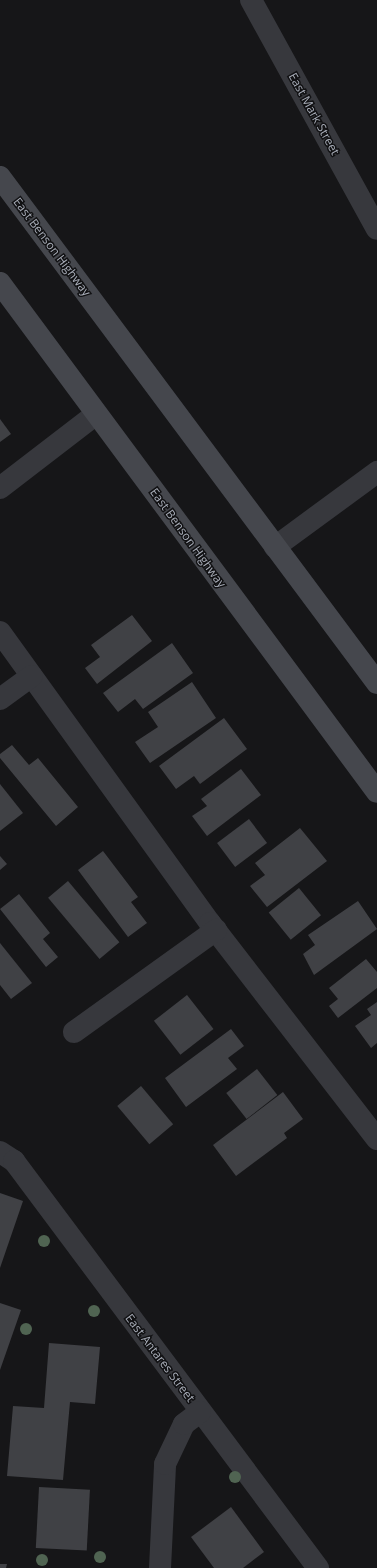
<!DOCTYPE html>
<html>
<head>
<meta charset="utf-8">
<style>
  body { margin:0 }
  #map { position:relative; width:377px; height:1568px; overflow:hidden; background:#161618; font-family:"Open Sans",sans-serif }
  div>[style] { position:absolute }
  .building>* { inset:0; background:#404145; transform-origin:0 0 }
  .street>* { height:22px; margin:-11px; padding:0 11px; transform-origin:11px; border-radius:11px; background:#37383d }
  .secondary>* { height:22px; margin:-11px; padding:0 11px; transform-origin:11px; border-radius:11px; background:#45474d }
  .trees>* { width:12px; height:12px; margin:-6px; border-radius:50%; background:#506452 }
  span { translate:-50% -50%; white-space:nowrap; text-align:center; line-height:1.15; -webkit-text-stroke:3px #111113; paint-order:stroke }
  .street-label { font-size:12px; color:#a8adb8 }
</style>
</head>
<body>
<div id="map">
  <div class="building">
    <div style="clip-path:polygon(0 419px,11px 434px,0 442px)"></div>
    <div style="clip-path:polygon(132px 615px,152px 641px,97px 684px,85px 668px,100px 657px,91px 645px)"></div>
    <div style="clip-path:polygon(172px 643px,193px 673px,143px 709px,135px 699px,118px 712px,103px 693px)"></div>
    <div style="clip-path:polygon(192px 682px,216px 718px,150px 763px,135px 742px,158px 727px,148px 712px)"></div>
    <div style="clip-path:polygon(224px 718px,247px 749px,200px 784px,194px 776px,176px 789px,159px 766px)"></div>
    <div style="clip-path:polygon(12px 745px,29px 765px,38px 758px,78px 807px,56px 826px,0 758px,0 754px)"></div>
    <div style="clip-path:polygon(241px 769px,261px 795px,207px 836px,192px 816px,207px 806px,201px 799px)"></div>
    <div style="clip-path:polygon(0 784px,23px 813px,0 831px)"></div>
    <div style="left:249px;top:819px;width:30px;height:40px;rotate:53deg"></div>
    <div style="clip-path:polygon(300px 828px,327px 861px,267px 907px,250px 886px,265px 875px,255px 863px)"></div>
    <div style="clip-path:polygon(103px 851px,138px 897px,131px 902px,147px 923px,128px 937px,78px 870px)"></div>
    <div style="clip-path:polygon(0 856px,7px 864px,0 870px)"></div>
    <div style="left:68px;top:881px;width:80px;height:26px;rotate:50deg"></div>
    <div style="left:299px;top:888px;width:35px;height:39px;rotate:51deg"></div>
    <div style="clip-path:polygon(19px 894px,50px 933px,43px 939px,58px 957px,46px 967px,0 909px)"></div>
    <div style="clip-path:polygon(358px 901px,377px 929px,314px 975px,303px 954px,315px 945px,308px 935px)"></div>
    <div style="clip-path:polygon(0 943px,32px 983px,11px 999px,0 985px)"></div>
    <div style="clip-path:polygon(366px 959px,377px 972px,377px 988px,338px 1018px,329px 1006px,338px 999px,329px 988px)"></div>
    <div style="left:187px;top:995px;width:43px;height:42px;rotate:52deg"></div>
    <div style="clip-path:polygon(377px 1002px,377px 1043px,371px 1048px,355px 1026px,371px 1015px,367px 1009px)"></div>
    <div style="clip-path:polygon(231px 1029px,244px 1046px,228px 1058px,237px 1069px,186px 1107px,165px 1078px)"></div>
    <div style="left:257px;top:1069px;width:33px;height:39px;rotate:52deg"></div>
    <div style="left:141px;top:1086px;width:50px;height:31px;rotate:50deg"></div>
    <div style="clip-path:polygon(283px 1092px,303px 1119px,284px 1133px,287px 1138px,236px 1176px,213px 1145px)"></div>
    <div style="clip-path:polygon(0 1193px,23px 1201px,0 1268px)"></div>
    <div style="clip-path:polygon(0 1303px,21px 1310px,0 1370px)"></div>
    <div style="clip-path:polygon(49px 1343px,100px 1347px,95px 1404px,70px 1402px,63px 1480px,7px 1476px,13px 1406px,44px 1408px)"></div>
    <div style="left:39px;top:1487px;width:51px;height:61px;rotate:3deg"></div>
    <div style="clip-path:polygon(231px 1507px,264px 1552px,243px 1568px,214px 1568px,191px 1537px)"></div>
    <div style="clip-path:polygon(0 1564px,7px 1564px,6px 1568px,0 1568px)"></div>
  </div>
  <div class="street">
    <div style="left:251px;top:0;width:261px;rotate:61.2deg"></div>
    <div style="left:0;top:488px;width:121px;rotate:-37.6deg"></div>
    <div style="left:275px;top:547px;width:127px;rotate:-36.3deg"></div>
    <div style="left:0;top:632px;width:359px;rotate:54.2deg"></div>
    <div style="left:210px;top:923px;width:273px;rotate:52.3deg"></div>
    <div style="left:0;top:699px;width:39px;rotate:-36deg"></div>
    <div style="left:74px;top:1032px;width:175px;rotate:-35.7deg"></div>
    <div style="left:0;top:1152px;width:17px;rotate:33deg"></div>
    <div style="left:14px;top:1161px;width:508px;rotate:53.24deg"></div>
    <div style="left:160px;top:1568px;width:104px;rotate:-87.2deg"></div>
    <div style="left:165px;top:1464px;width:44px;rotate:-64.6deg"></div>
    <div style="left:184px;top:1424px;width:20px;rotate:-37deg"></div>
  </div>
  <div class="secondary">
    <div style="left:0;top:177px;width:631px;rotate:53.31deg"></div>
    <div style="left:0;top:283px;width:633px;rotate:53.47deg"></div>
  </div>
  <div class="trees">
    <div style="left:44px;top:1241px"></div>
    <div style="left:94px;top:1311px"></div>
    <div style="left:26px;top:1329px"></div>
    <div style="left:235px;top:1477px"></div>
    <div style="left:100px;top:1557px"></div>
    <div style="left:42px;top:1560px"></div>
  </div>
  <div class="street-label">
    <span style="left:314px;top:114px;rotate:61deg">East Mark Street</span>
    <span style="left:52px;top:247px;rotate:53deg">East Benson Highway</span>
    <span style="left:188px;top:538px;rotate:54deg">East Benson Highway</span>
    <span style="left:160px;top:1358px;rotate:53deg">East Antares Street</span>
  </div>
</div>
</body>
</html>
